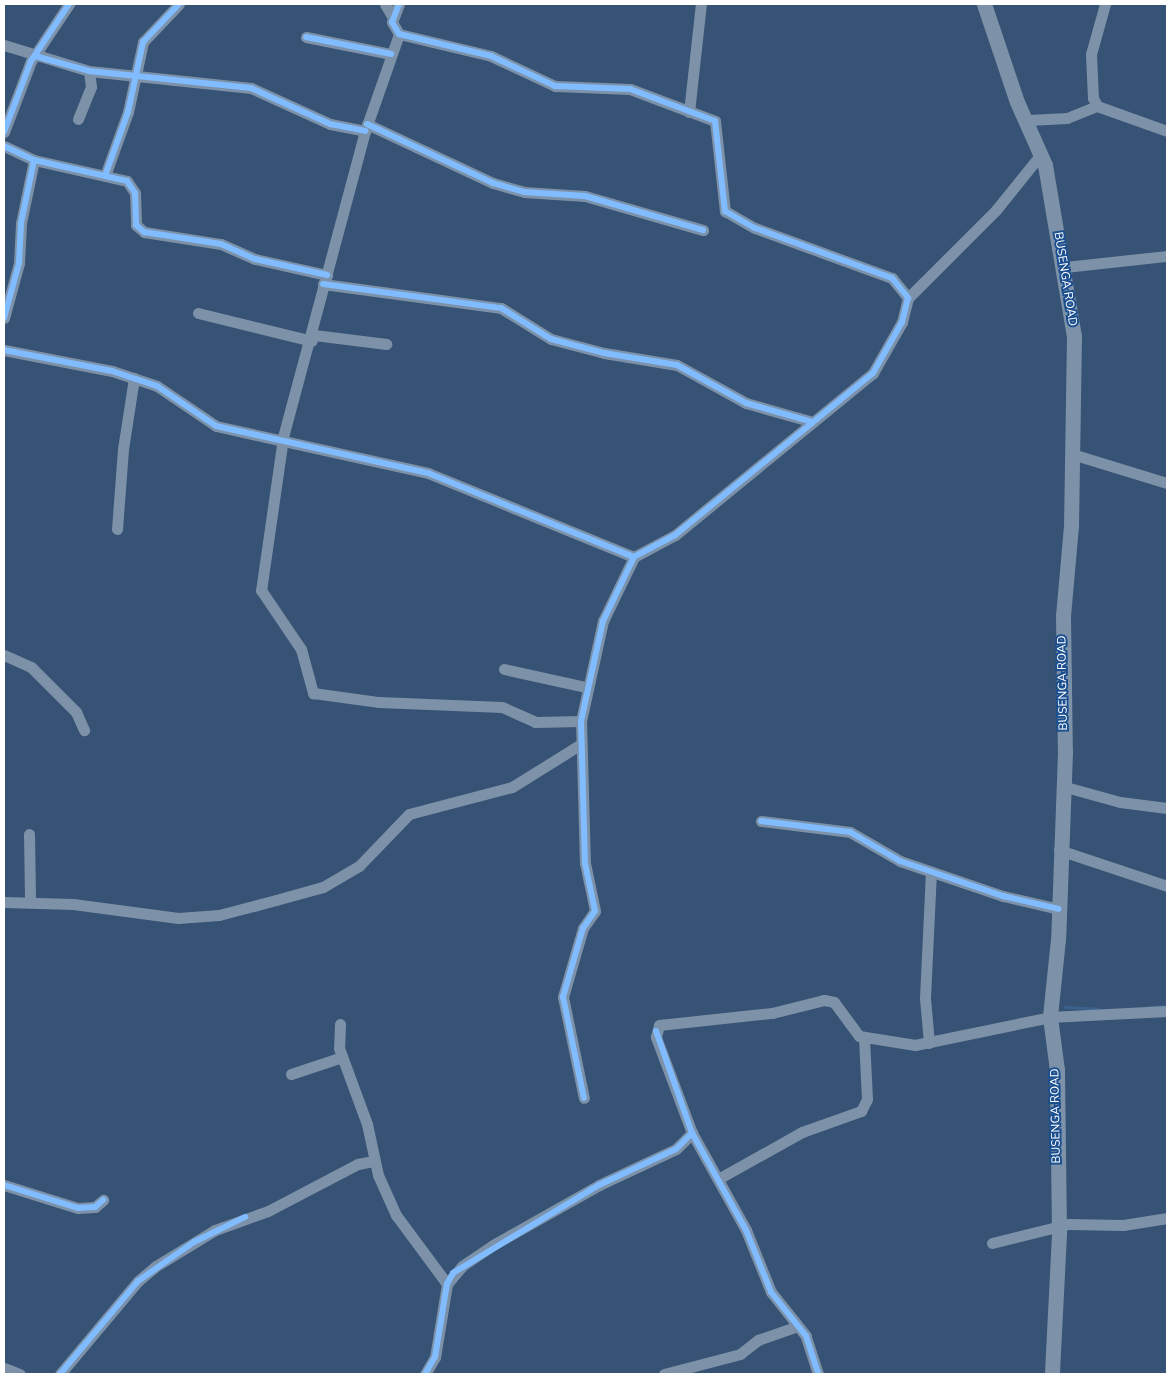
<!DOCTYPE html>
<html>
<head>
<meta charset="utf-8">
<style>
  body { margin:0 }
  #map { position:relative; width:1171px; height:1378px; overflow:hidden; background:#365274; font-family:"Nunito Sans",sans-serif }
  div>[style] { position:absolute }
  .stream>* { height:3px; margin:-1.5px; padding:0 1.5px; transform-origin:1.5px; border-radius:1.5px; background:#3b618d }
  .minor>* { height:11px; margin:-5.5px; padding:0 5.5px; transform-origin:5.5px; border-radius:5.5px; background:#7d92a8 }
  .tertiary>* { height:15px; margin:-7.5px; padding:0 7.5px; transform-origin:7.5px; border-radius:7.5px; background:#7d92a8 }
  .cycleway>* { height:6px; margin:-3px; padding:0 3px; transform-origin:3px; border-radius:3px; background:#80bcff }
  span { translate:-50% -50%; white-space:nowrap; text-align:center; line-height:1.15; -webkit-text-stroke:4px #1b4f8f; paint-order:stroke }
  .street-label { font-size:12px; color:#fff }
  .frame { position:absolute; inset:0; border:5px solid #fff; pointer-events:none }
</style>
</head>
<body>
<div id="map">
  <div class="stream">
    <div style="left:1065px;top:1007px;width:34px;rotate:3deg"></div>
    <div style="left:1148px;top:1007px;width:19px;rotate:-3deg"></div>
  </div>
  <div class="minor">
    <div style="left:385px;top:4px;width:16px;rotate:60deg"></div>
    <div style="left:399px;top:4px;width:19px;rotate:111deg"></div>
    <div style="left:392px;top:22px;width:14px;rotate:60deg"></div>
    <div style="left:399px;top:34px;width:95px;rotate:13.4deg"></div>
    <div style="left:491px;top:56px;width:71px;rotate:25.1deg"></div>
    <div style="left:555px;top:86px;width:75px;rotate:2.3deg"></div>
    <div style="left:630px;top:89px;width:91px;rotate:20.6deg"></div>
    <div style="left:715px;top:121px;width:91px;rotate:83.7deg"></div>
    <div style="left:725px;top:211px;width:34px;rotate:30deg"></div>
    <div style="left:755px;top:228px;width:146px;rotate:20.1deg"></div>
    <div style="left:892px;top:278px;width:26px;rotate:51deg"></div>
    <div style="left:908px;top:298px;width:25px;rotate:104deg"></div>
    <div style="left:902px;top:322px;width:59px;rotate:119.6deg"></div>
    <div style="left:873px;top:373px;width:256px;rotate:140.7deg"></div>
    <div style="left:675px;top:535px;width:47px;rotate:151.8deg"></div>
    <div style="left:634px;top:557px;width:71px;rotate:115.8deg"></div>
    <div style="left:603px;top:621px;width:102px;rotate:102.4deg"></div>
    <div style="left:581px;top:721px;width:142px;rotate:88.4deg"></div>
    <div style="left:585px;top:863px;width:49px;rotate:78.2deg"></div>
    <div style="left:595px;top:911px;width:21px;rotate:125deg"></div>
    <div style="left:583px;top:928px;width:72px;rotate:106.2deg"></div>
    <div style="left:563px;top:997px;width:103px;rotate:78.3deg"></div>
    <div style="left:1105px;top:4px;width:52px;rotate:105.6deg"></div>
    <div style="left:1091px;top:54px;width:44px;rotate:87.4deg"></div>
    <div style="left:1093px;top:98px;width:9px;rotate:63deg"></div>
    <div style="left:1097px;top:106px;width:74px;rotate:19.7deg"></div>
    <div style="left:399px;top:34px;width:103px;rotate:109.3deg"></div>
    <div style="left:365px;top:131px;width:318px;rotate:105deg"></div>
    <div style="left:283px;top:438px;width:154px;rotate:98.2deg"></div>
    <div style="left:261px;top:590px;width:71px;rotate:55.9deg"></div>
    <div style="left:301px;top:649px;width:46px;rotate:74.7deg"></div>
    <div style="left:313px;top:693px;width:67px;rotate:7.8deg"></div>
    <div style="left:379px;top:702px;width:123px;rotate:2.3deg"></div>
    <div style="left:502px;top:707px;width:36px;rotate:24deg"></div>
    <div style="left:535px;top:722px;width:46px;rotate:-1.2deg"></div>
    <div style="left:306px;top:37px;width:87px;rotate:11.3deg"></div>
    <div style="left:4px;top:45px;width:89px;rotate:17deg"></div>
    <div style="left:89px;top:71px;width:163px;rotate:6deg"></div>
    <div style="left:251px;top:88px;width:87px;rotate:24.5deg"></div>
    <div style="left:330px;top:124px;width:36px;rotate:11deg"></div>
    <div style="left:689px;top:112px;width:109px;rotate:-83.7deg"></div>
    <div style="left:78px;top:119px;width:35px;rotate:-68deg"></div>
    <div style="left:91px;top:87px;width:16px;rotate:-97deg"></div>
    <div style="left:1028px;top:120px;width:39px;rotate:-3deg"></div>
    <div style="left:1067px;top:118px;width:32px;rotate:-22deg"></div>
    <div style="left:367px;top:124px;width:139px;rotate:25.1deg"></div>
    <div style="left:493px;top:183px;width:32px;rotate:16deg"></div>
    <div style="left:524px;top:192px;width:61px;rotate:3.8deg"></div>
    <div style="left:585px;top:196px;width:123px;rotate:16.1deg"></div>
    <div style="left:4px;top:132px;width:76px;rotate:-69.2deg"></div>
    <div style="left:31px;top:61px;width:69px;rotate:-56.3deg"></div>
    <div style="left:4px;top:146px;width:33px;rotate:25deg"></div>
    <div style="left:34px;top:160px;width:95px;rotate:12.7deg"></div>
    <div style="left:127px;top:181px;width:14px;rotate:56deg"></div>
    <div style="left:135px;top:193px;width:32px;rotate:88deg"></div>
    <div style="left:136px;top:225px;width:11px;rotate:41deg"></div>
    <div style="left:144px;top:232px;width:78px;rotate:8.9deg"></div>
    <div style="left:221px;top:244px;width:37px;rotate:24deg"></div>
    <div style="left:255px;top:259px;width:74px;rotate:12.5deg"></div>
    <div style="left:106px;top:173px;width:65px;rotate:-70.2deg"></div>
    <div style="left:128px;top:112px;width:72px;rotate:-77.9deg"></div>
    <div style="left:143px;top:42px;width:52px;rotate:-46.5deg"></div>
    <div style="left:1065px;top:267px;width:103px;rotate:-6.2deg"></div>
    <div style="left:323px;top:284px;width:180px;rotate:7.7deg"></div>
    <div style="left:501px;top:308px;width:59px;rotate:31.8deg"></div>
    <div style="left:551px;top:339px;width:55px;rotate:14.8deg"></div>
    <div style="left:604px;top:353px;width:74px;rotate:9.3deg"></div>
    <div style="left:677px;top:365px;width:79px;rotate:28.8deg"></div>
    <div style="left:746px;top:403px;width:66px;rotate:15.9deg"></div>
    <div style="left:908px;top:298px;width:124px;rotate:-45deg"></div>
    <div style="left:996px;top:210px;width:72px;rotate:-51.2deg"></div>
    <div style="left:198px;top:313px;width:117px;rotate:13.8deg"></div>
    <div style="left:4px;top:318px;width:57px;rotate:-74.7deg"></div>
    <div style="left:19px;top:263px;width:40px;rotate:-87.1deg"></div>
    <div style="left:21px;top:223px;width:64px;rotate:-78.3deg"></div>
    <div style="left:314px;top:335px;width:73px;rotate:7.1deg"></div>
    <div style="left:4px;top:350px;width:110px;rotate:11deg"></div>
    <div style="left:112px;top:371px;width:47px;rotate:18.4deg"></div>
    <div style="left:157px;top:386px;width:71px;rotate:34.1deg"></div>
    <div style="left:216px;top:426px;width:217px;rotate:12.5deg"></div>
    <div style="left:428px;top:473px;width:222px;rotate:22.2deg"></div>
    <div style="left:1072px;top:454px;width:99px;rotate:17deg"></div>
    <div style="left:117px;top:529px;width:80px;rotate:-85.7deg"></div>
    <div style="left:123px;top:449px;width:72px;rotate:-81.2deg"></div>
    <div style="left:4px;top:655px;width:30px;rotate:24deg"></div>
    <div style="left:31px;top:667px;width:64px;rotate:45deg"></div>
    <div style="left:76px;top:712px;width:20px;rotate:66deg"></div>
    <div style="left:504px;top:669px;width:84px;rotate:12.4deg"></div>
    <div style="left:1062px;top:786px;width:60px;rotate:15.4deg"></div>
    <div style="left:1120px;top:802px;width:47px;rotate:7.3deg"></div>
    <div style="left:761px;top:821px;width:90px;rotate:7deg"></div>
    <div style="left:850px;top:832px;width:58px;rotate:30.1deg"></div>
    <div style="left:900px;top:861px;width:109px;rotate:18.8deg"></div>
    <div style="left:1003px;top:896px;width:57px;rotate:13.1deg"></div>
    <div style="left:29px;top:834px;width:67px;rotate:89.1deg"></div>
    <div style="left:1059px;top:850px;width:114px;rotate:18.4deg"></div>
    <div style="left:4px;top:902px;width:69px;rotate:1.7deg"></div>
    <div style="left:73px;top:904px;width:106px;rotate:7.6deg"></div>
    <div style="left:178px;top:918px;width:41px;rotate:-4.2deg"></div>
    <div style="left:219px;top:915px;width:59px;rotate:-14.7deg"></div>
    <div style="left:276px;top:900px;width:49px;rotate:-15.5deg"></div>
    <div style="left:323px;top:887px;width:42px;rotate:-30.3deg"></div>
    <div style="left:359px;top:866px;width:72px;rotate:-46.1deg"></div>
    <div style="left:409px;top:814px;width:106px;rotate:-14.7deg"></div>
    <div style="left:512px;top:787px;width:81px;rotate:-31.9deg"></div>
    <div style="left:340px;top:1024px;width:24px;rotate:92deg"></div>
    <div style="left:339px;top:1048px;width:81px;rotate:69.8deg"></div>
    <div style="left:367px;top:1124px;width:52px;rotate:77.8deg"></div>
    <div style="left:378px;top:1175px;width:44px;rotate:65.8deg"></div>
    <div style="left:396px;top:1215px;width:86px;rotate:53.5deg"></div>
    <div style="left:447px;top:1284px;width:74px;rotate:99.3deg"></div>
    <div style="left:435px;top:1357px;width:20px;rotate:120deg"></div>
    <div style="left:929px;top:1043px;width:45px;rotate:-95.1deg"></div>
    <div style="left:925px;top:998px;width:126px;rotate:-87.3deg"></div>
    <div style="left:291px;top:1074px;width:54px;rotate:-18.4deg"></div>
    <div style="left:718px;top:1179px;width:96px;rotate:-29.2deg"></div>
    <div style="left:802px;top:1132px;width:63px;rotate:-19.6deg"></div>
    <div style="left:861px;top:1111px;width:13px;rotate:-63deg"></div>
    <div style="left:867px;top:1099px;width:61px;rotate:-92.8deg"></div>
    <div style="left:4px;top:1185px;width:77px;rotate:17.3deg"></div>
    <div style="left:78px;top:1208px;width:17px;rotate:-3deg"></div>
    <div style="left:95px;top:1207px;width:11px;rotate:-41deg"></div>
    <div style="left:992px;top:1243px;width:79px;rotate:-13.9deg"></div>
    <div style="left:1069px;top:1224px;width:54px;rotate:1.1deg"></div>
    <div style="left:1123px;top:1225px;width:45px;rotate:-9deg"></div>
    <div style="left:447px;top:1284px;width:23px;rotate:-50deg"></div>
    <div style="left:462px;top:1266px;width:37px;rotate:-34deg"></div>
    <div style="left:493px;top:1245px;width:122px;rotate:-29.5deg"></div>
    <div style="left:599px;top:1185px;width:85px;rotate:-25.1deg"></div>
    <div style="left:676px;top:1149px;width:23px;rotate:-45deg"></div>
    <div style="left:4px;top:1368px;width:17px;rotate:21deg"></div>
    <div style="left:60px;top:1374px;width:121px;rotate:-50deg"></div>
    <div style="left:138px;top:1281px;width:23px;rotate:-40deg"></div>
    <div style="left:156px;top:1266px;width:69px;rotate:-31.4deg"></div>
    <div style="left:215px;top:1230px;width:56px;rotate:-19.7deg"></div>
    <div style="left:268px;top:1211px;width:102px;rotate:-27.6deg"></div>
    <div style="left:358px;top:1164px;width:16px;rotate:-11deg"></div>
    <div style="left:664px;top:1374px;width:79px;rotate:-14.7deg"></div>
    <div style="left:740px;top:1354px;width:23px;rotate:-38deg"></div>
    <div style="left:758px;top:1340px;width:42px;rotate:-19.3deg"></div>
    <div style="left:818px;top:1374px;width:40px;rotate:-108deg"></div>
    <div style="left:806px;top:1336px;width:56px;rotate:-128.5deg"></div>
    <div style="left:771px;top:1292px;width:67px;rotate:-112deg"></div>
    <div style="left:746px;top:1230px;width:111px;rotate:-119.1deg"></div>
    <div style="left:692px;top:1133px;width:103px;rotate:-110.6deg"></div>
    <div style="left:656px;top:1037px;width:12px;rotate:-76deg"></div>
    <div style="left:659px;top:1025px;width:114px;rotate:-6.1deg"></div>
    <div style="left:772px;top:1013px;width:54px;rotate:-14deg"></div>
    <div style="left:824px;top:1000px;width:10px;rotate:11deg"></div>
    <div style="left:834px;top:1002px;width:42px;rotate:53.7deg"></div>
    <div style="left:859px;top:1036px;width:57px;rotate:9.1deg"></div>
    <div style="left:915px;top:1045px;width:138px;rotate:-11.7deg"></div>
    <div style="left:1050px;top:1017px;width:117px;rotate:-2.9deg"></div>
  </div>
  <div class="tertiary">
    <div style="left:984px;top:4px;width:103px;rotate:71.4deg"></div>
    <div style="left:1017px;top:102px;width:69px;rotate:66deg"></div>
    <div style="left:1045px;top:165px;width:173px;rotate:80.4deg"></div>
    <div style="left:1074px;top:336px;width:190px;rotate:90.9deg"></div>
    <div style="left:1071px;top:526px;width:90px;rotate:95.1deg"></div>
    <div style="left:1063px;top:616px;width:136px;rotate:89.2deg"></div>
    <div style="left:1065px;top:752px;width:187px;rotate:92.1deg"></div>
    <div style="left:1058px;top:939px;width:78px;rotate:95.9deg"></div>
    <div style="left:1050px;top:1017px;width:53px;rotate:82.5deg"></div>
    <div style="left:1057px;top:1070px;width:164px;rotate:89.3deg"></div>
    <div style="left:1059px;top:1234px;width:140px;rotate:92.9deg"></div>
  </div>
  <div class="cycleway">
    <div style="left:399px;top:4px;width:19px;rotate:111deg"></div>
    <div style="left:392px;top:22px;width:14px;rotate:60deg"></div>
    <div style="left:399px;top:34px;width:95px;rotate:13.4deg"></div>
    <div style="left:491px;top:56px;width:71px;rotate:25.1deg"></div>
    <div style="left:555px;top:86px;width:75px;rotate:2.3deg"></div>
    <div style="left:630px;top:89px;width:91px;rotate:20.6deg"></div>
    <div style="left:715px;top:121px;width:91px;rotate:83.7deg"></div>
    <div style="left:725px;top:211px;width:34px;rotate:30deg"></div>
    <div style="left:755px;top:228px;width:146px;rotate:20.1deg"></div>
    <div style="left:892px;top:278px;width:26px;rotate:51deg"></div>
    <div style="left:908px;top:298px;width:25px;rotate:104deg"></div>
    <div style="left:902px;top:322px;width:59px;rotate:119.6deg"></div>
    <div style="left:873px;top:373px;width:256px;rotate:140.7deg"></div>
    <div style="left:675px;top:535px;width:47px;rotate:151.8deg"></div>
    <div style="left:634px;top:557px;width:71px;rotate:115.8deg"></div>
    <div style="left:603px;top:621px;width:102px;rotate:102.4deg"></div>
    <div style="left:581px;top:721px;width:142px;rotate:88.4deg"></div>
    <div style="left:585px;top:863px;width:49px;rotate:78.2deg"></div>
    <div style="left:595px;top:911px;width:21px;rotate:125deg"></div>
    <div style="left:583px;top:928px;width:72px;rotate:106.2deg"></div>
    <div style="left:563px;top:997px;width:103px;rotate:78.3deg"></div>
    <div style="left:306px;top:37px;width:87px;rotate:11.3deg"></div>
    <div style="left:35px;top:56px;width:56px;rotate:15.5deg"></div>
    <div style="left:89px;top:71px;width:163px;rotate:6deg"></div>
    <div style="left:251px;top:88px;width:87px;rotate:24.5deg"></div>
    <div style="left:330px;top:124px;width:36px;rotate:11deg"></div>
    <div style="left:367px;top:124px;width:139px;rotate:25.1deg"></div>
    <div style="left:493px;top:183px;width:32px;rotate:16deg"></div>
    <div style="left:524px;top:192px;width:61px;rotate:3.8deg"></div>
    <div style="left:585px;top:196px;width:123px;rotate:16.1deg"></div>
    <div style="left:4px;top:132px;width:76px;rotate:-69.2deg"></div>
    <div style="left:31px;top:61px;width:69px;rotate:-56.3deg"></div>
    <div style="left:4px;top:146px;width:33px;rotate:25deg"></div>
    <div style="left:34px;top:160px;width:95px;rotate:12.7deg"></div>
    <div style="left:127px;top:181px;width:14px;rotate:56deg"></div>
    <div style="left:135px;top:193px;width:32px;rotate:88deg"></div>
    <div style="left:136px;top:225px;width:11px;rotate:41deg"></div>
    <div style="left:144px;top:232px;width:78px;rotate:8.9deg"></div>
    <div style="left:221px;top:244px;width:37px;rotate:24deg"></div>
    <div style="left:255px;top:259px;width:74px;rotate:12.5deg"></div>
    <div style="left:106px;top:173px;width:65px;rotate:-70.2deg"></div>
    <div style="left:128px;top:112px;width:72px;rotate:-77.9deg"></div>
    <div style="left:143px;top:42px;width:52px;rotate:-46.5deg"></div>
    <div style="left:323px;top:284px;width:180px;rotate:7.7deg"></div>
    <div style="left:501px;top:308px;width:59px;rotate:31.8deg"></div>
    <div style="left:551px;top:339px;width:55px;rotate:14.8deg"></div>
    <div style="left:604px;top:353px;width:74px;rotate:9.3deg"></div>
    <div style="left:677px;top:365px;width:79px;rotate:28.8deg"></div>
    <div style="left:746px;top:403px;width:66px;rotate:15.9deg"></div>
    <div style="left:4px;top:318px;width:57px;rotate:-74.7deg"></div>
    <div style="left:19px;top:263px;width:40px;rotate:-87.1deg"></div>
    <div style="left:21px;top:223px;width:64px;rotate:-78.3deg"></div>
    <div style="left:4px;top:350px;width:110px;rotate:11deg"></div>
    <div style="left:112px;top:371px;width:47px;rotate:18.4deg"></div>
    <div style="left:157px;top:386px;width:71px;rotate:34.1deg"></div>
    <div style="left:216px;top:426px;width:217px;rotate:12.5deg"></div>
    <div style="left:428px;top:473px;width:222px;rotate:22.2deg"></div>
    <div style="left:761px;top:821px;width:90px;rotate:7deg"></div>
    <div style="left:850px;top:832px;width:58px;rotate:30.1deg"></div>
    <div style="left:900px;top:861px;width:109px;rotate:18.8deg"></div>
    <div style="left:1003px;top:896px;width:57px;rotate:13.1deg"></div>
    <div style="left:656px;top:1031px;width:108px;rotate:70.6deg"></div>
    <div style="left:692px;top:1133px;width:111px;rotate:60.9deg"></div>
    <div style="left:746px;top:1230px;width:67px;rotate:68deg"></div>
    <div style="left:771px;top:1292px;width:56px;rotate:51.5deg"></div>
    <div style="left:806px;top:1336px;width:40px;rotate:72deg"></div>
    <div style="left:4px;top:1185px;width:77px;rotate:17.3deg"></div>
    <div style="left:78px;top:1208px;width:17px;rotate:-3deg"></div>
    <div style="left:95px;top:1207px;width:11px;rotate:-41deg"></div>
    <div style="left:60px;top:1374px;width:121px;rotate:-50deg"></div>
    <div style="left:138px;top:1281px;width:68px;rotate:-34.9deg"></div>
    <div style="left:194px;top:1242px;width:57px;rotate:-26.1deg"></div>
    <div style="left:425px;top:1374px;width:20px;rotate:-60deg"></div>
    <div style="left:435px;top:1357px;width:74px;rotate:-80.7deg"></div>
    <div style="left:447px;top:1284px;width:13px;rotate:-61deg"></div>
    <div style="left:453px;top:1273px;width:170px;rotate:-31.1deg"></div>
    <div style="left:599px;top:1185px;width:85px;rotate:-25.1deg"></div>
    <div style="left:676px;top:1149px;width:23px;rotate:-45deg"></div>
  </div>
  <div class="street-label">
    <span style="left:1065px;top:279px;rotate:81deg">BUSENGA ROAD</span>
    <span style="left:1063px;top:683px;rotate:-91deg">BUSENGA ROAD</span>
    <span style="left:1056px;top:1116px;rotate:-91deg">BUSENGA ROAD</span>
  </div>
  <div class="frame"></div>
</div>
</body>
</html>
